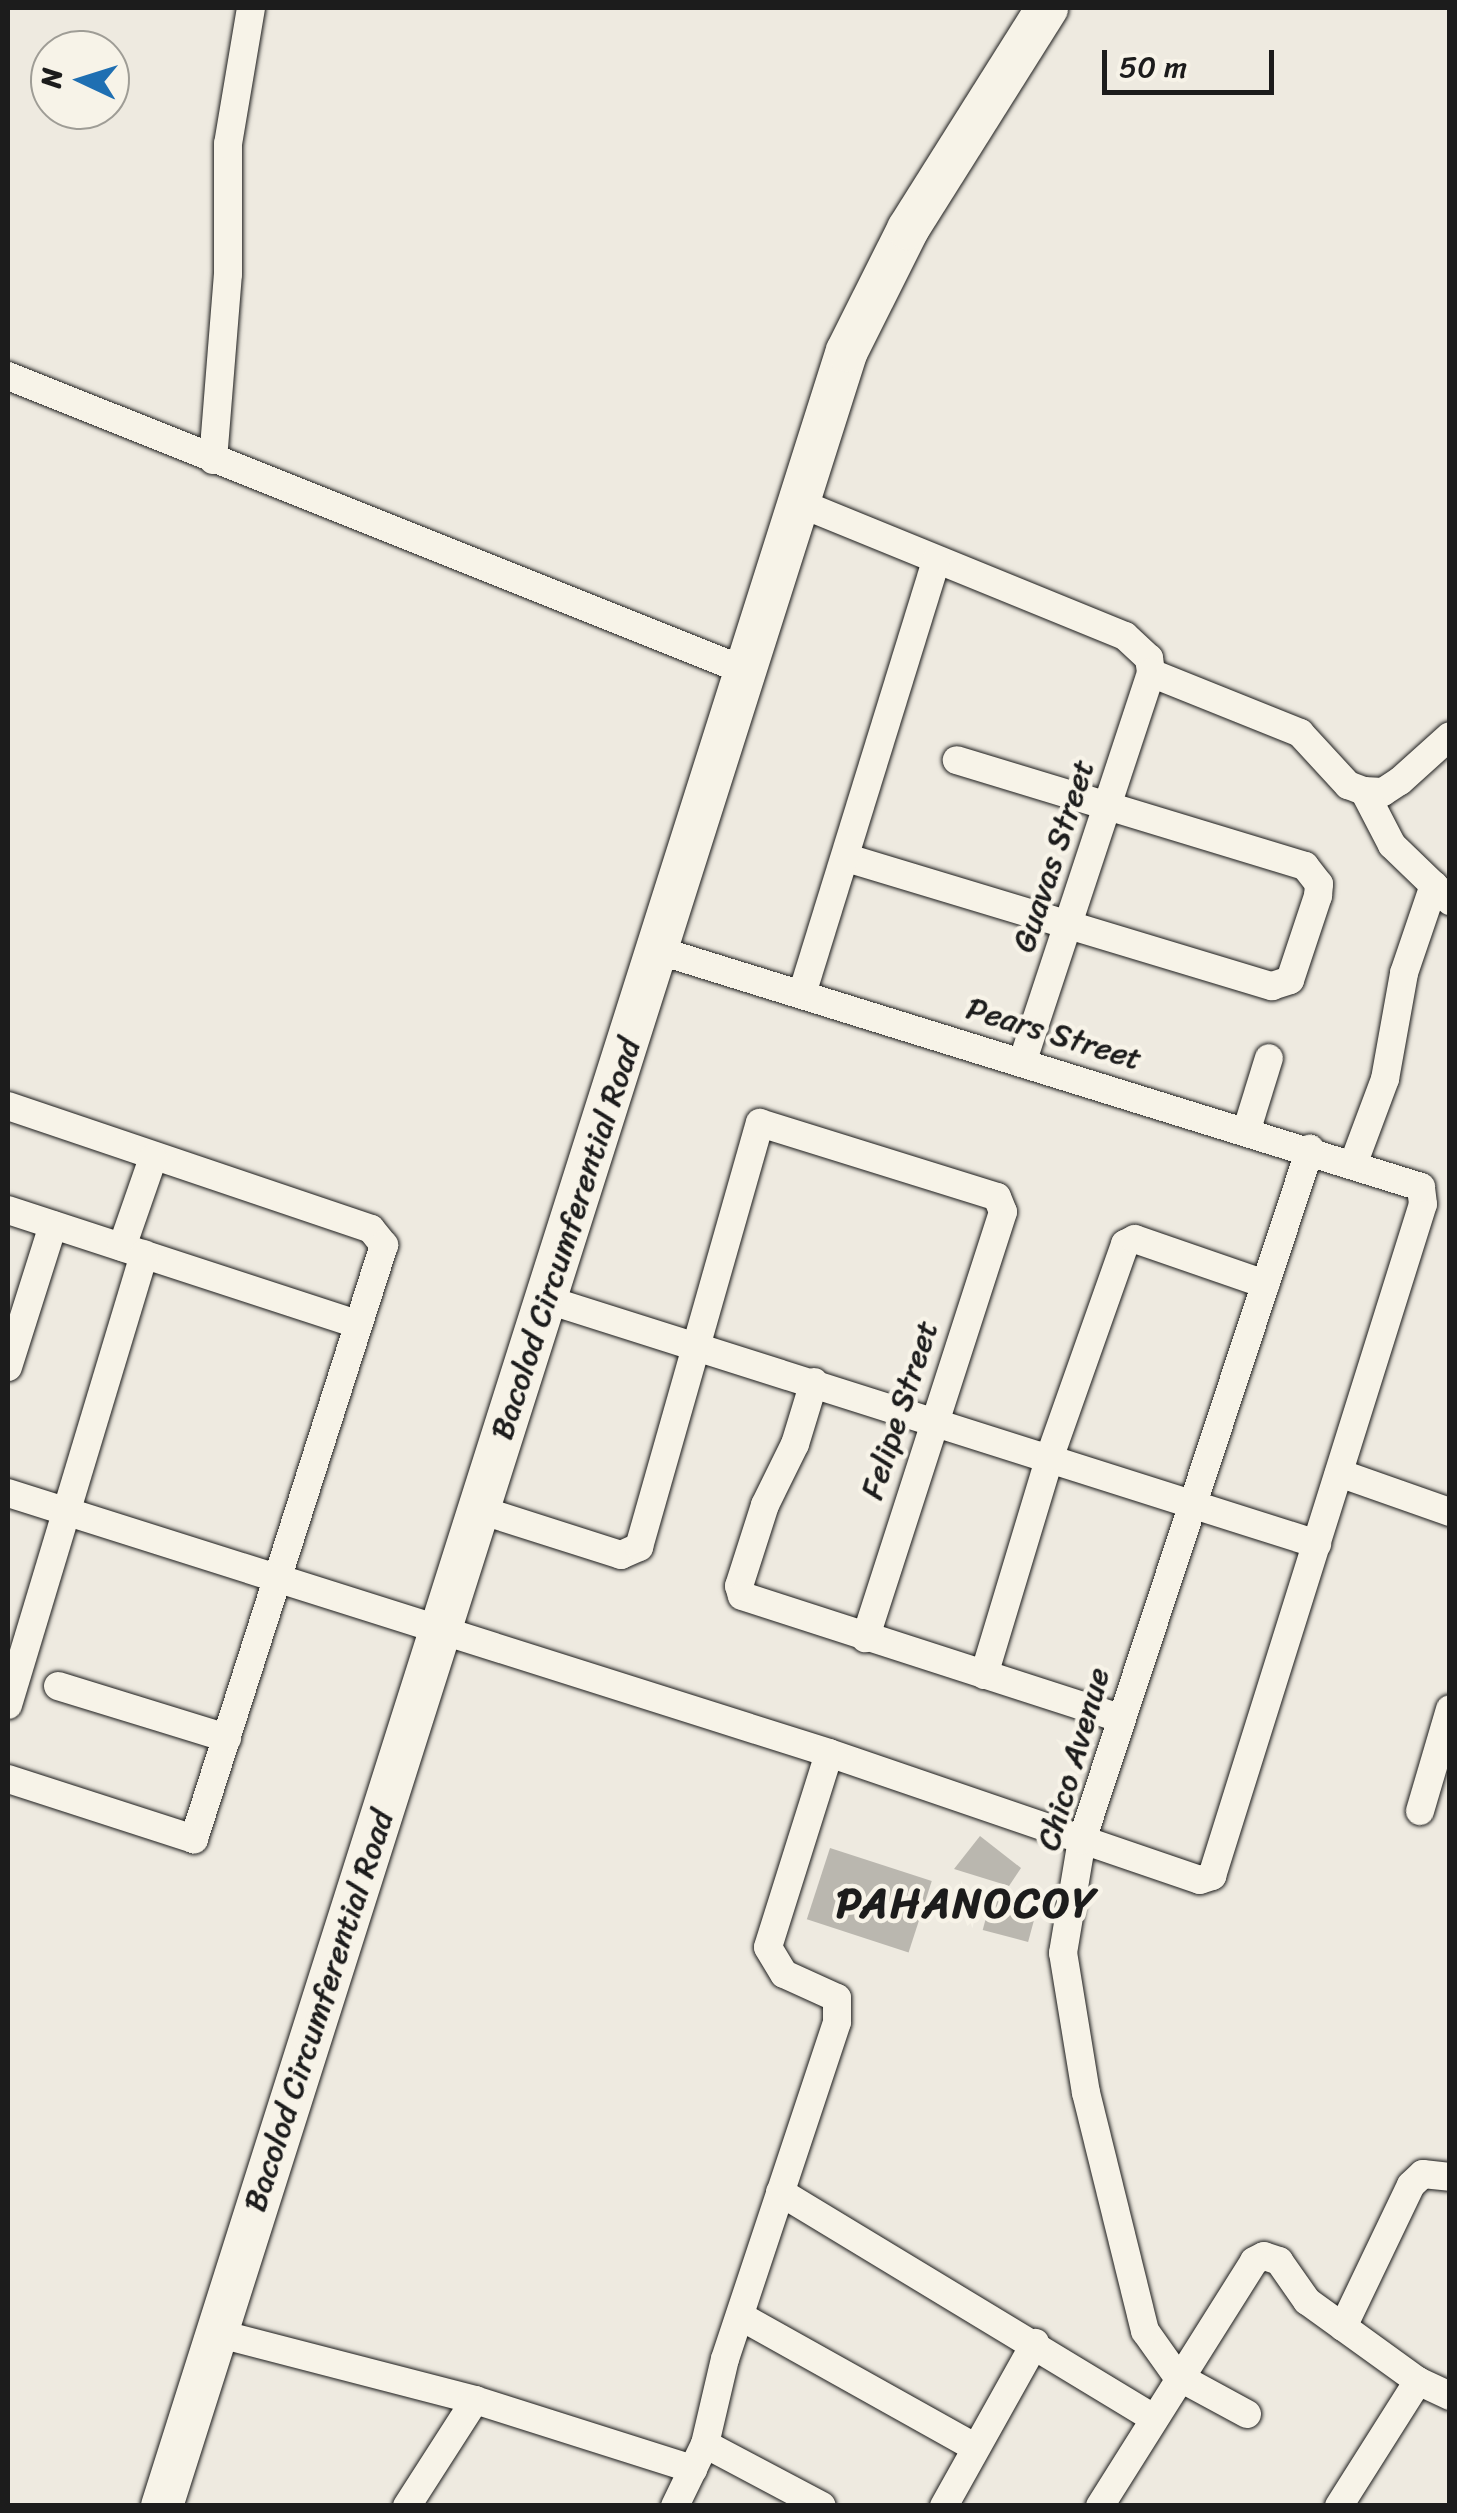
<!DOCTYPE html>
<html>
<head>
<meta charset="utf-8">
<style>
  body { margin:0 }
  #map { position:relative; width:1457px; height:2513px; overflow:hidden; background:#eeeae0; font-family:Sriracha,sans-serif }
  div>[style] { position:absolute }
  .building>* { inset:0; background:#bab7af; transform-origin:0 0 }
  .roads { filter:drop-shadow(0 0 2px #1c1c1c) drop-shadow(0 0 2px #1c1c1c) }
  .minor>* { height:28px; margin:-14px; padding:0 14px; transform-origin:14px; border-radius:14px; background:#f7f3e8 }
  .primary>* { height:42px; margin:-21px; padding:0 21px; transform-origin:21px; border-radius:21px; background:#f7f3e8 }
  span { translate:-50% -50%; white-space:nowrap; text-align:center; line-height:1.15; -webkit-text-stroke:9px #f7f3e8; paint-order:stroke }
  .street-label { font-size:32px; color:#1c1c1c }
  .district-label { font-size:42px; color:#1c1c1c; font-weight:700; letter-spacing:2.5px }
  .frame { position:absolute; inset:0; border:10px solid #1c1c1c; pointer-events:none }
  .north { position:absolute; left:30px; top:30px; width:100px; height:100px; box-sizing:border-box; background:#f7f3e8; border:2px solid #9f9d96; border-radius:50%; rotate:274deg; font-size:28px; font-weight:700; line-height:40px; text-align:center; color:#1c1c1c }
  .north::after { content:''; display:block; margin:auto; width:35px; height:45px; background:#1f6fb2; clip-path:polygon(50% 0,100% 100%,50% 72%,0 100%) }
  .scale { position:absolute; left:1102px; top:50px; width:172px; height:45px; box-sizing:border-box; border:5px solid #1c1c1c; border-top:0; padding-left:12px; font-size:30px; line-height:35px; white-space:nowrap; color:#1c1c1c; -webkit-text-stroke:8px #f7f3e8; paint-order:stroke }
</style>
</head>
<body>
<div id="map">
  <div class="building">
    <div style="clip-path:polygon(980px 1836px,1021px 1868px,1009px 1886px,954px 1869px)"></div>
    <div style="left:830px;top:1848px;width:107px;height:75px;rotate:18deg"></div>
    <div style="left:991px;top:1899px;width:47px;height:32px;rotate:15deg"></div>
  </div>
  <div class="roads">
    <div class="minor">
      <div style="left:8px;top:376px;width:795px;rotate:21.79deg"></div>
      <div style="left:213px;top:460px;width:187px;rotate:-85.4deg"></div>
      <div style="left:228px;top:274px;width:130px;rotate:-90deg"></div>
      <div style="left:228px;top:144px;width:138px;rotate:-80.4deg"></div>
      <div style="left:799px;top:503px;width:352px;rotate:22.2deg"></div>
      <div style="left:1125px;top:636px;width:33px;rotate:43deg"></div>
      <div style="left:1149px;top:658px;width:15px;rotate:82deg"></div>
      <div style="left:1151px;top:673px;width:409px;rotate:108.3deg"></div>
      <div style="left:1151px;top:673px;width:161px;rotate:21.9deg"></div>
      <div style="left:1300px;top:733px;width:71px;rotate:47.3deg"></div>
      <div style="left:1348px;top:785px;width:17px;rotate:21deg"></div>
      <div style="left:1364px;top:791px;width:19px;rotate:3deg"></div>
      <div style="left:1383px;top:792px;width:20px;rotate:-33deg"></div>
      <div style="left:1400px;top:781px;width:67px;rotate:-42deg"></div>
      <div style="left:1364px;top:791px;width:61px;rotate:62.6deg"></div>
      <div style="left:1392px;top:845px;width:81px;rotate:44deg"></div>
      <div style="left:847px;top:858px;width:444px;rotate:16.8deg"></div>
      <div style="left:1272px;top:986px;width:19px;rotate:-18deg"></div>
      <div style="left:1290px;top:980px;width:89px;rotate:-71.6deg"></div>
      <div style="left:1318px;top:896px;width:12px;rotate:-85deg"></div>
      <div style="left:1319px;top:884px;width:23px;rotate:-128deg"></div>
      <div style="left:1305px;top:866px;width:364px;rotate:-163.1deg"></div>
      <div style="left:802px;top:994px;width:454px;rotate:-72.8deg"></div>
      <div style="left:8px;top:1106px;width:383px;rotate:18.7deg"></div>
      <div style="left:371px;top:1229px;width:21px;rotate:51deg"></div>
      <div style="left:384px;top:1245px;width:624px;rotate:107.74deg"></div>
      <div style="left:194px;top:1839px;width:195px;rotate:-162.1deg"></div>
      <div style="left:1247px;top:1129px;width:74px;rotate:-72.8deg"></div>
      <div style="left:1354px;top:1162px;width:89px;rotate:-69.5deg"></div>
      <div style="left:1385px;top:1079px;width:108px;rotate:-79.8deg"></div>
      <div style="left:1404px;top:973px;width:93px;rotate:-71.2deg"></div>
      <div style="left:8px;top:1210px;width:367px;rotate:18.1deg"></div>
      <div style="left:122px;top:1247px;width:94px;rotate:-70.8deg"></div>
      <div style="left:548px;top:1300px;width:807px;rotate:17.6deg"></div>
      <div style="left:8px;top:1367px;width:149px;rotate:-72.4deg"></div>
      <div style="left:814px;top:1382px;width:65px;rotate:107deg"></div>
      <div style="left:795px;top:1444px;width:68px;rotate:116.2deg"></div>
      <div style="left:765px;top:1505px;width:85px;rotate:107.8deg"></div>
      <div style="left:739px;top:1586px;width:10px;rotate:73deg"></div>
      <div style="left:742px;top:1596px;width:397px;rotate:17.9deg"></div>
      <div style="left:1339px;top:1473px;width:118px;rotate:19.4deg"></div>
      <div style="left:8px;top:1493px;width:861px;rotate:17.57deg"></div>
      <div style="left:829px;top:1753px;width:392px;rotate:18.9deg"></div>
      <div style="left:1200px;top:1880px;width:13px;rotate:-18deg"></div>
      <div style="left:1212px;top:1876px;width:704px;rotate:-72.57deg"></div>
      <div style="left:1423px;top:1204px;width:17px;rotate:-97deg"></div>
      <div style="left:1421px;top:1187px;width:800px;rotate:-162.77deg"></div>
      <div style="left:480px;top:1510px;width:148px;rotate:17.7deg"></div>
      <div style="left:621px;top:1555px;width:20px;rotate:-24deg"></div>
      <div style="left:639px;top:1547px;width:441px;rotate:-74.1deg"></div>
      <div style="left:760px;top:1123px;width:248px;rotate:17.3deg"></div>
      <div style="left:997px;top:1197px;width:16px;rotate:68deg"></div>
      <div style="left:1003px;top:1212px;width:448px;rotate:107.9deg"></div>
      <div style="left:984px;top:1675px;width:229px;rotate:-73.2deg"></div>
      <div style="left:1050px;top:1456px;width:225px;rotate:-70.5deg"></div>
      <div style="left:1125px;top:1244px;width:11px;rotate:-27deg"></div>
      <div style="left:1135px;top:1239px;width:138px;rotate:19.1deg"></div>
      <div style="left:58px;top:1686px;width:177px;rotate:17.1deg"></div>
      <div style="left:8px;top:1705px;width:471px;rotate:-73.2deg"></div>
      <div style="left:1420px;top:1811px;width:106px;rotate:-73.6deg"></div>
      <div style="left:780px;top:2192px;width:435px;rotate:31.2deg"></div>
      <div style="left:740px;top:2316px;width:270px;rotate:29.2deg"></div>
      <div style="left:216px;top:2333px;width:268px;rotate:14.5deg"></div>
      <div style="left:475px;top:2400px;width:229px;rotate:17.6deg"></div>
      <div style="left:1418px;top:2381px;width:35px;rotate:25deg"></div>
      <div style="left:1247px;top:2414px;width:80px;rotate:-151.5deg"></div>
      <div style="left:1177px;top:2376px;width:55px;rotate:-125.4deg"></div>
      <div style="left:1145px;top:2331px;width:245px;rotate:-103.9deg"></div>
      <div style="left:1086px;top:2093px;width:142px;rotate:-99.3deg"></div>
      <div style="left:1063px;top:1953px;width:115px;rotate:-80.5deg"></div>
      <div style="left:1082px;top:1840px;width:728px;rotate:-71.74deg"></div>
      <div style="left:705px;top:2444px;width:132px;rotate:27.9deg"></div>
      <div style="left:407px;top:2506px;width:126px;rotate:-57.3deg"></div>
      <div style="left:675px;top:2506px;width:69px;rotate:-64.2deg"></div>
      <div style="left:705px;top:2444px;width:87px;rotate:-76.8deg"></div>
      <div style="left:725px;top:2359px;width:355px;rotate:-71.6deg"></div>
      <div style="left:837px;top:2022px;width:24px;rotate:-90deg"></div>
      <div style="left:837px;top:1998px;width:58px;rotate:-155.6deg"></div>
      <div style="left:784px;top:1974px;width:31px;rotate:-121deg"></div>
      <div style="left:768px;top:1947px;width:203px;rotate:-72.5deg"></div>
      <div style="left:944px;top:2506px;width:187px;rotate:-60.8deg"></div>
      <div style="left:1100px;top:2506px;width:289px;rotate:-57.8deg"></div>
      <div style="left:1254px;top:2261px;width:11px;rotate:-27deg"></div>
      <div style="left:1264px;top:2256px;width:16px;rotate:18deg"></div>
      <div style="left:1279px;top:2261px;width:49px;rotate:55deg"></div>
      <div style="left:1307px;top:2301px;width:44px;rotate:35.8deg"></div>
      <div style="left:1343px;top:2327px;width:157px;rotate:-64.4deg"></div>
      <div style="left:1411px;top:2185px;width:16px;rotate:-43deg"></div>
      <div style="left:1423px;top:2174px;width:27px;rotate:6deg"></div>
      <div style="left:1339px;top:2506px;width:148px;rotate:-57.7deg"></div>
      <div style="left:1418px;top:2381px;width:92px;rotate:-144.2deg"></div>
    </div>
    <div class="primary">
      <div style="left:162px;top:2506px;width:2261px;rotate:-72.37deg"></div>
      <div style="left:847px;top:351px;width:136px;rotate:-63.4deg"></div>
      <div style="left:908px;top:229px;width:261px;rotate:-57.8deg"></div>
    </div>
  </div>
  <div class="street-label">
    <span style="left:1054px;top:856px;rotate:-72deg">Guavas Street</span>
    <span style="left:1054px;top:1034px;rotate:17deg">Pears Street</span>
    <span style="left:566px;top:1239px;rotate:-72deg">Bacolod Circumferential Road</span>
    <span style="left:900px;top:1410px;rotate:-72deg">Felipe Street</span>
    <span style="left:1074px;top:1759px;rotate:-74deg">Chico Avenue</span>
    <span style="left:319px;top:2011px;rotate:-72deg">Bacolod Circumferential Road</span>
  </div>
  <div class="district-label">
    <span style="left:967px;top:1903px">PAHANOCOY</span>
  </div>
  <div class="frame"></div>
  <div class="north">N</div>
  <div class="scale">50 m</div>
</div>
</body>
</html>
